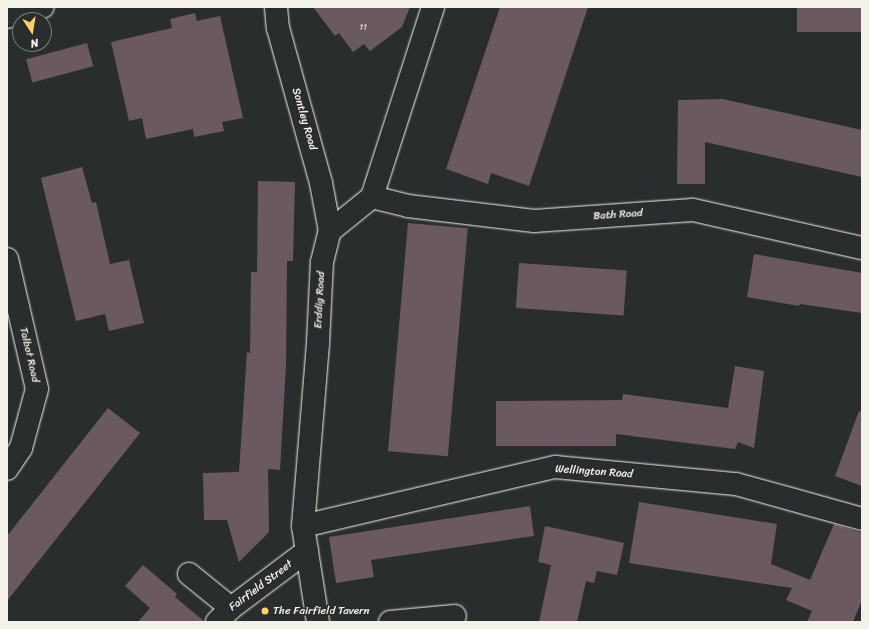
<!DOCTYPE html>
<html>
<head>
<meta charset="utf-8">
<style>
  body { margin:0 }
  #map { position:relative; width:869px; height:629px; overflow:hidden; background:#2a2d2e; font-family:Sriracha,sans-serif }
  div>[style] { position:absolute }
  .building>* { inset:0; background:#6b5961; transform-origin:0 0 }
  .roads { filter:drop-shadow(0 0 1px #f4f1e8) drop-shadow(0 0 1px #f4f1e8) }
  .minor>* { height:22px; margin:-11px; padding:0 11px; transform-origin:11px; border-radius:11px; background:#2a2d2e }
  .secondary>* { height:22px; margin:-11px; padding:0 11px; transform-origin:11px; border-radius:11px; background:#2a2d2e }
  .dots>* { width:11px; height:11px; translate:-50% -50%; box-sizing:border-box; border:2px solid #2a2d2e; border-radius:50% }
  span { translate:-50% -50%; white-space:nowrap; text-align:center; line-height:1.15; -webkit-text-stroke:3.5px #2a2d2e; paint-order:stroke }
  .number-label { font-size:9px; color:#d2cbc6 }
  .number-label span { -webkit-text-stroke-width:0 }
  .street-label { font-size:11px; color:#f4f1e8 }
  .poi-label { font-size:11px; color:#f4f1e8 }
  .left { translate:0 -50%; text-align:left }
  .frame { position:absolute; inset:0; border:8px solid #f4f1e8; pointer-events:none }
  .north { position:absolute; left:12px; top:12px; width:40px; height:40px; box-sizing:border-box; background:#2a2d2e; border:1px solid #7b7b78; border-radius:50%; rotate:168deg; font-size:11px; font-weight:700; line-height:16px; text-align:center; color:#f4f1e8 }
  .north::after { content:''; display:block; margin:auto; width:14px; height:18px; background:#ffd166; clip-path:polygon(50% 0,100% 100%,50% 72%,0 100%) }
</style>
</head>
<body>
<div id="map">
  <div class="building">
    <div style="clip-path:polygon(313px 7px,410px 7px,402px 27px,370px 51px,364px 44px,353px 52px,339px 33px,335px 36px)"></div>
    <div style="clip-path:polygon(500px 7px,588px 7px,529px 186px,491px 173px,488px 184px,446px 169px)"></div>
    <div style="left:797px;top:7px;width:65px;height:25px"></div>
    <div style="clip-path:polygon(195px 13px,197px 21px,220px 16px,243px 118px,222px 122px,224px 131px,194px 137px,193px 129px,146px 139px,142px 118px,129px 121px,111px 42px,172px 28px,170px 19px)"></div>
    <div style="left:87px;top:43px;width:24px;height:63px;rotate:75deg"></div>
    <div style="clip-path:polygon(723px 99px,862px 130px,862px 177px,705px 142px,705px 184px,677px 184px,678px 100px)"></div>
    <div style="clip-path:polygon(82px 167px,92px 203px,96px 202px,110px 264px,129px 260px,144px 323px,109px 331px,105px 314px,76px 321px,41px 178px)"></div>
    <div style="clip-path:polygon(258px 181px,295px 182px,293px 261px,287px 261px,286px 365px,280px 470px,268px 469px,269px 532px,239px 562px,227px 520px,204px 520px,203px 473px,239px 472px,247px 352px,250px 353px,251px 272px,257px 272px)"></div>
    <div style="left:408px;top:223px;width:60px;height:229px;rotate:5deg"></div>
    <div style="clip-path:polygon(754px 254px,862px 273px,862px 313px,800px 304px,799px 306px,747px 297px)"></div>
    <div style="left:519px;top:263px;width:108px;height:45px;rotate:4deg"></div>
    <div style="clip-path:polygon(735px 366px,764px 371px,754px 448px,738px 442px,735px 449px,616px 434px,616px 446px,496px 446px,496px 401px,622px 400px,623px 394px,728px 408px)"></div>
    <div style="clip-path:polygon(108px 408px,140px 433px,7px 601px,7px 536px)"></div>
    <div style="clip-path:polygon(859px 411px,862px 412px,862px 486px,835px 476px)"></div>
    <div style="clip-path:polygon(639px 502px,777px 524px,771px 564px,810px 580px,834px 524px,862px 533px,862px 600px,853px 622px,807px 622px,812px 611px,786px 600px,792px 588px,629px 563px)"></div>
    <div style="clip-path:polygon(530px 506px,534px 536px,371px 560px,374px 577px,336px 583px,329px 537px)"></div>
    <div style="clip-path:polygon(545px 526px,624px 543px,617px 575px,597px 571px,594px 583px,586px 581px,577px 622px,539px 622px,551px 565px,538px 562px)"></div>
    <div style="clip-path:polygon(143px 565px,177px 594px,175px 597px,205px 622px,138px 622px,150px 608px,125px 586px)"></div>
  </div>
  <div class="roads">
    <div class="minor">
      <div style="left:276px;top:7px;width:21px;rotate:85deg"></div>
      <div style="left:278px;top:28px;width:161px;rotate:74.5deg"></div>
      <div style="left:321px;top:183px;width:49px;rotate:79.4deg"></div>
      <div style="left:372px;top:197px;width:37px;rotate:14deg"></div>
      <div style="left:408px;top:206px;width:127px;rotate:6.8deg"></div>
      <div style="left:534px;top:221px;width:159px;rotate:-4deg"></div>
      <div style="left:693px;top:210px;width:173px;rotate:12.7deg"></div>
      <div style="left:303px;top:526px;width:259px;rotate:-13.2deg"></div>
      <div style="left:555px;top:467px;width:182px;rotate:5.4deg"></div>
      <div style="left:736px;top:484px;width:131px;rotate:15.5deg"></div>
      <div style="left:189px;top:574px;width:54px;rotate:39deg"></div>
      <div style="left:217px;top:622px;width:20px;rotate:-45deg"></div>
      <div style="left:231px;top:608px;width:95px;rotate:-36.9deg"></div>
      <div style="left:318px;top:622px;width:97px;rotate:-98.9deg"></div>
      <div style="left:303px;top:526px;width:184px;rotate:-85.3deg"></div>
      <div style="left:318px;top:343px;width:81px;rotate:-87.2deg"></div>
      <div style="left:322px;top:262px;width:32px;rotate:-76deg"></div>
      <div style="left:330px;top:231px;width:54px;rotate:-39deg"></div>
      <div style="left:372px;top:197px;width:200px;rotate:-72.2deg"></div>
      <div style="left:390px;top:622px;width:65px;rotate:-5.3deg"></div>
    </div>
    <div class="secondary">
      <div style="left:7px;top:17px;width:37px;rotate:-16deg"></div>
      <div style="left:7px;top:259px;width:133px;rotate:77deg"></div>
      <div style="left:37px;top:389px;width:61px;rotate:105.2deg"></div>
      <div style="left:21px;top:448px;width:25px;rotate:124deg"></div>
    </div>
  </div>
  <div class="dots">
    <div style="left:265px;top:611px;background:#ffd166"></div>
  </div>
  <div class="number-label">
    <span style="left:363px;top:27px">11</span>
  </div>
  <div class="street-label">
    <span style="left:304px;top:119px;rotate:74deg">Sontley Road</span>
    <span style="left:618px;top:215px;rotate:-4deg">Bath Road</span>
    <span style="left:320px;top:300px;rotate:-87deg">Erddig Road</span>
    <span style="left:29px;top:355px;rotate:77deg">Talbot Road</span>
    <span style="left:594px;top:472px;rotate:4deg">Wellington Road</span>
    <span style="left:261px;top:586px;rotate:-37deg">Fairfield Street</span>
  </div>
  <div class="poi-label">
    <span class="left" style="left:273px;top:611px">The Fairfield Tavern</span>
  </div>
  <div class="frame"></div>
  <div class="north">N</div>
</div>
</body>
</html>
